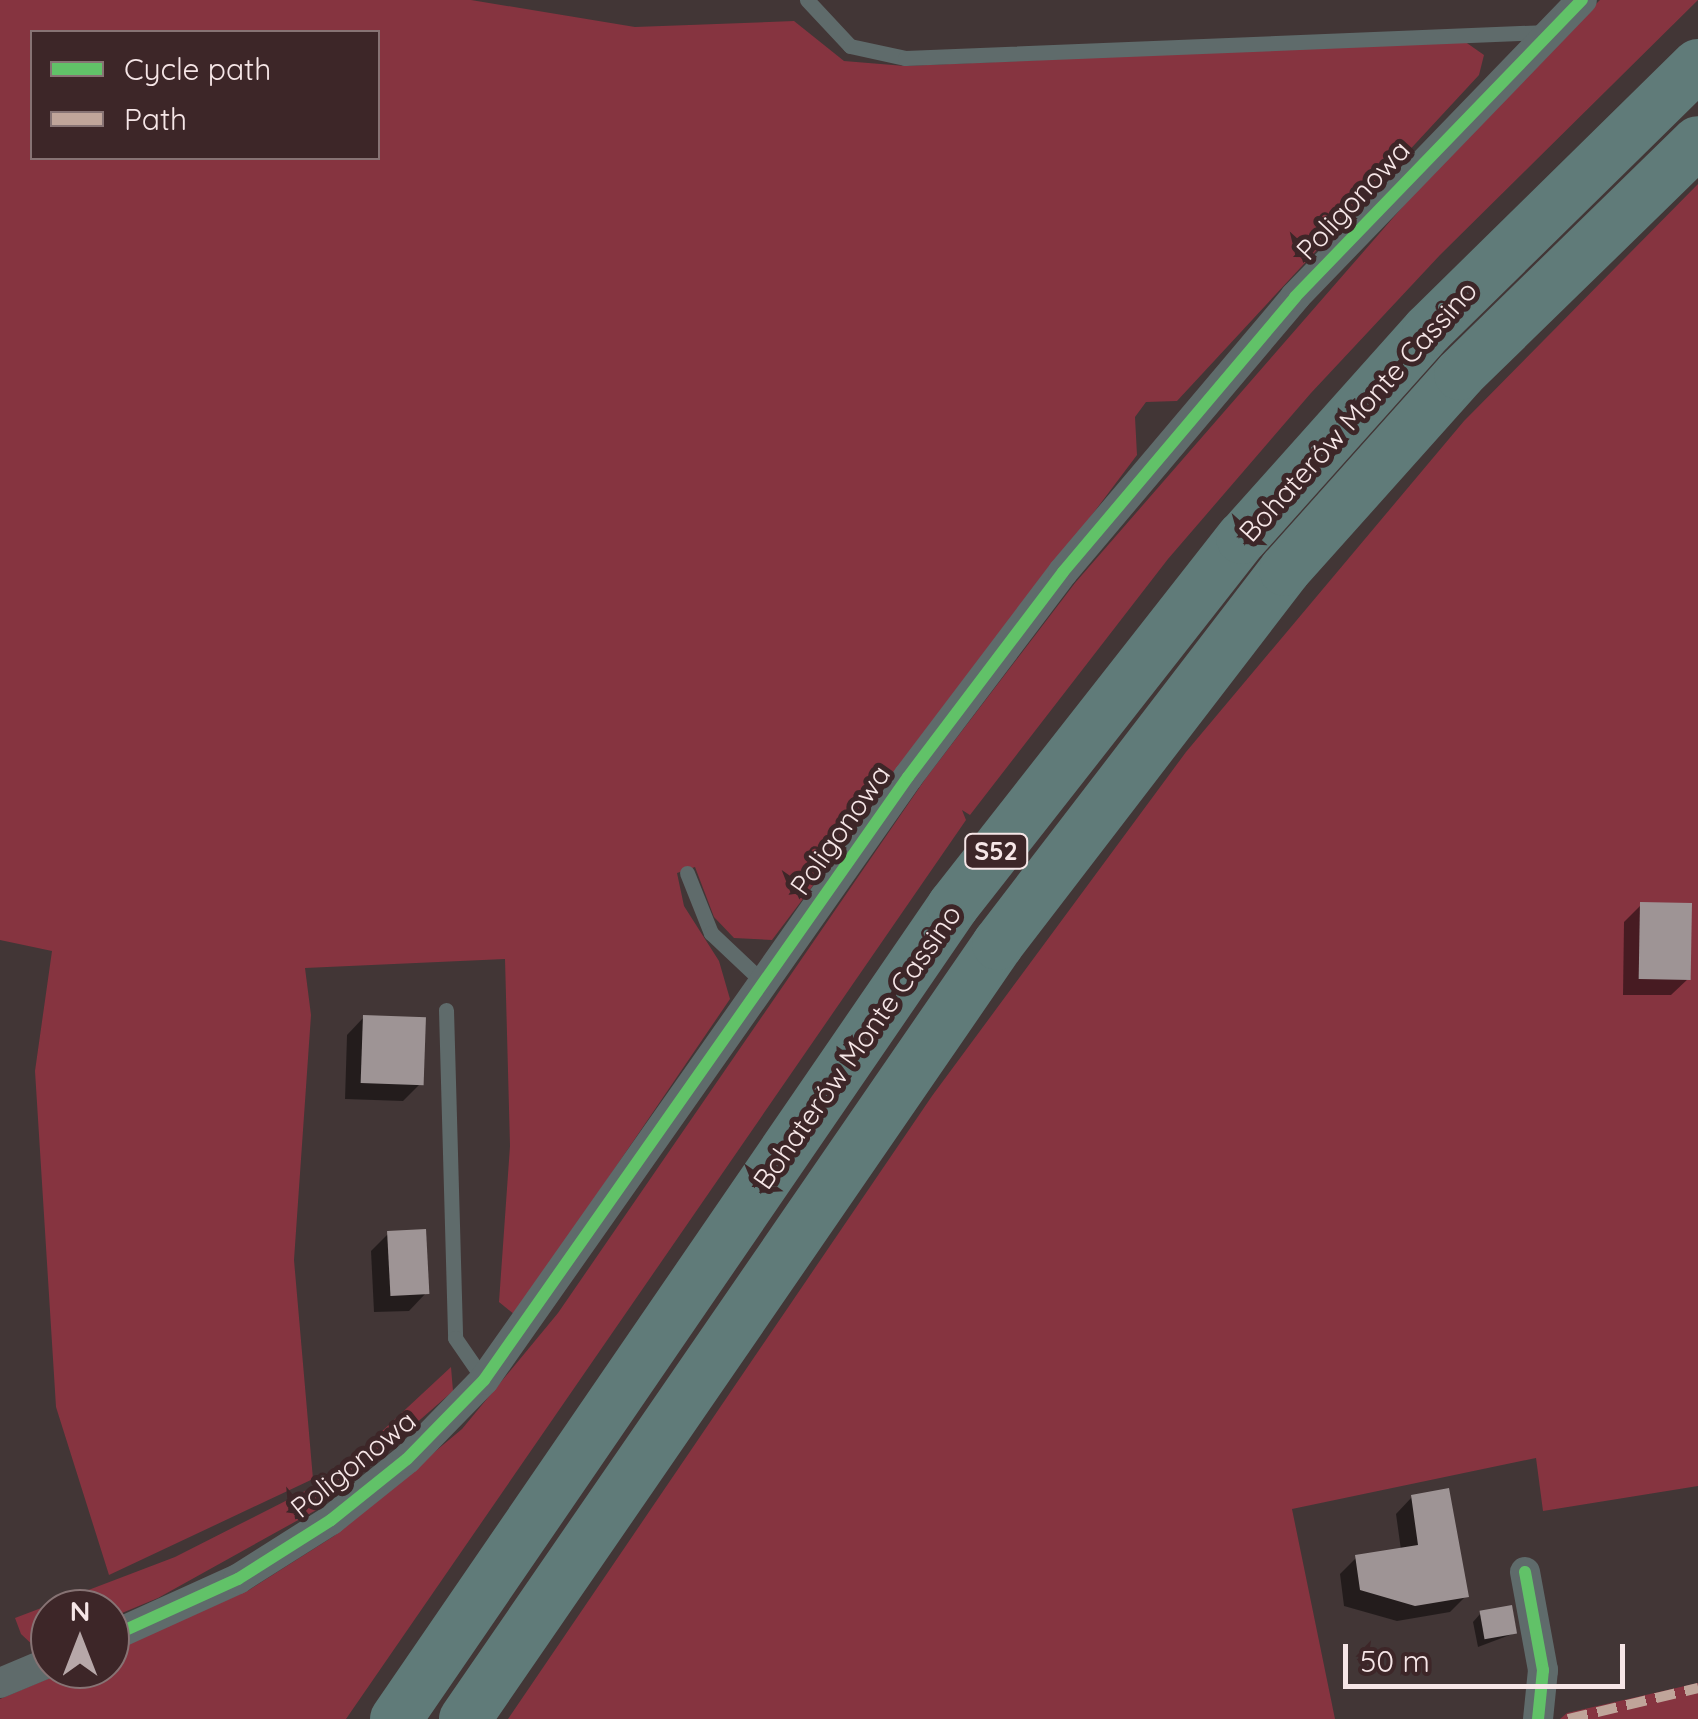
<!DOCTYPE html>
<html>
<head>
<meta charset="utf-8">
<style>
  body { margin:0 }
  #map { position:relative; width:1698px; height:1719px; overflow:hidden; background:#423636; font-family:Quicksand,sans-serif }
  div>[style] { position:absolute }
  .green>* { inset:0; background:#863440 }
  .shadow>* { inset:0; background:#0007 }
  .building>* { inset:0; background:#9e9495; transform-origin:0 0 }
  .lane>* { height:15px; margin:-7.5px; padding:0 7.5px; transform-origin:7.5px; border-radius:7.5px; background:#5f6b6b }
  .street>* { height:30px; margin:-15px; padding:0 15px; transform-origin:15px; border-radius:15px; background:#5f6b6b }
  .highway>* { height:52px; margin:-26px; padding:0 26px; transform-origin:26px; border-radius:26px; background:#607b79 }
  .quiet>* { height:10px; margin-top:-5px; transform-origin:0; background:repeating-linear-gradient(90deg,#c0a59a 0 20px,transparent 0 30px) }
  .cycleway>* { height:12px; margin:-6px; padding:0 6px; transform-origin:6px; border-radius:6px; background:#61c268 }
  span { translate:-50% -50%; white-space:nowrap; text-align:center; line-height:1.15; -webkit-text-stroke:10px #3d2628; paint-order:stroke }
  .shield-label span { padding:2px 8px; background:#3d2628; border:2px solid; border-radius:8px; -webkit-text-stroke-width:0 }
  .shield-label { font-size:25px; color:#f6e6e7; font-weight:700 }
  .street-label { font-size:28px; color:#f6e6e7 }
  .legend { position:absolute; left:30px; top:30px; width:350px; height:130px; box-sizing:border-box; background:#3d2628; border:2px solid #877374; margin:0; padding:12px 18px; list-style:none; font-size:30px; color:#f6e6e7 }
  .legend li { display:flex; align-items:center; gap:20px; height:50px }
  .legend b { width:50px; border:2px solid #877374 }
  .north { position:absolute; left:30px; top:1589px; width:100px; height:100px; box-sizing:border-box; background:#3d2628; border:2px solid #877374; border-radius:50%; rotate:0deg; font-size:28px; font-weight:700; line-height:40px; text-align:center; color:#f6e6e7 }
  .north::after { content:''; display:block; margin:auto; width:35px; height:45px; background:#b7a8a9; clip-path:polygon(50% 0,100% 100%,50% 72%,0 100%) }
  .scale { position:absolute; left:1343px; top:1644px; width:282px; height:45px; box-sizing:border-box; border:5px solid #f6e6e7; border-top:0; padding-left:12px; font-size:30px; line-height:35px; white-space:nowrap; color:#f6e6e7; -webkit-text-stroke:8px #3d2628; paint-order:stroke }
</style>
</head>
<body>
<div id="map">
  <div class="green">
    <div style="clip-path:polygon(evenodd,0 0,471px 0,635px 27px,794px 21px,844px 61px,905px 66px,1464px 41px,1484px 55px,1479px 75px,1177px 401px,1146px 402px,1135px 417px,1137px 455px,772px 940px,734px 938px,714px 917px,695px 867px,677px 873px,684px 906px,719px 961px,730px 999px,515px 1315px,499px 1302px,510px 1146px,505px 959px,305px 968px,311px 1015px,294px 1260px,313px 1479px,109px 1575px,56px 1407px,35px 1071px,52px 951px,0 940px,0 0,32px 32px,378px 32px,378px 158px,32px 158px,32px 32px)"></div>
    <div style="clip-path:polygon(1600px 0,1698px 0,1440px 255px,1311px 393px,1168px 559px,970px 815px,962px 810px,966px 820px,346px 1719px,0 1719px,0 1699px,71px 1669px,110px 1669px,110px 1652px,249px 1590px,334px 1536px,462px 1429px,558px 1313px,926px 778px,1075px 583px,1466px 134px)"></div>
    <div style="clip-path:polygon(1698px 184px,1698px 1486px,1543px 1511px,1536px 1458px,1292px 1509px,1335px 1719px,508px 1719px,932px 1096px,1186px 752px,1464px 421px)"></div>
    <div style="clip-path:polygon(451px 1367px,453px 1391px,318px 1509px,158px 1598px,110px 1618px,110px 1609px,50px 1609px,50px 1643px,37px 1649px,21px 1634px,15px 1618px,175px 1557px,309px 1489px,351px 1460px)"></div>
    <div style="clip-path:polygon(1698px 1683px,1698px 1719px,1560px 1719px,1567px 1713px)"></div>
  </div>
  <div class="shadow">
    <div style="clip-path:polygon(1641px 905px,1689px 978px,1671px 995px,1623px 995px,1624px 922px)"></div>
    <div style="clip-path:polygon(364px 1017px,421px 1083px,403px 1101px,345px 1099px,347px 1035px)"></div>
    <div style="clip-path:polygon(388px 1234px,426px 1293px,409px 1311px,374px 1312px,371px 1251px)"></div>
    <div style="clip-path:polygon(1412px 1497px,1466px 1596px,1450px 1612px,1397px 1621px,1344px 1606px,1340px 1574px,1356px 1558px,1401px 1550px,1396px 1514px)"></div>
    <div style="clip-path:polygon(1481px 1613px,1515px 1633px,1478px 1647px,1473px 1622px)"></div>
  </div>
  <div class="building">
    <div style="left:1640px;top:902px;width:52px;height:77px;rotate:1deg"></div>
    <div style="left:363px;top:1015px;width:63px;height:68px;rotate:2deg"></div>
    <div style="left:426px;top:1229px;width:65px;height:39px;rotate:87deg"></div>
    <div style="clip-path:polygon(1449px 1488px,1469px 1597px,1415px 1606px,1360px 1590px,1355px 1555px,1418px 1545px,1411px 1495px)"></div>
    <div style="left:1512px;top:1605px;width:29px;height:33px;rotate:80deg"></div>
  </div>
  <div class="lane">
    <div style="left:807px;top:0;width:63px;rotate:46.9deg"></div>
    <div style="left:850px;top:46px;width:56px;rotate:12.3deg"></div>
    <div style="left:905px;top:58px;width:643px;rotate:-2.32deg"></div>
    <div style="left:687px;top:873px;width:65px;rotate:68.2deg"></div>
    <div style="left:711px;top:933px;width:71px;rotate:43.3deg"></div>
    <div style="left:446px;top:1010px;width:328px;rotate:88.4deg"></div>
    <div style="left:455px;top:1338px;width:51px;rotate:55.4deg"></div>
  </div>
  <div class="street">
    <div style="left:1525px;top:1572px;width:100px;rotate:79.6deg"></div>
    <div style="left:1543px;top:1670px;width:49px;rotate:95.8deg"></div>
    <div style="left:110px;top:1637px;width:141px;rotate:-24.4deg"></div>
    <div style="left:238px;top:1579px;width:110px;rotate:-32.4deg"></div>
    <div style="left:331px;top:1520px;width:97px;rotate:-38.8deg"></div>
    <div style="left:407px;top:1459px;width:110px;rotate:-45.7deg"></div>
    <div style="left:484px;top:1380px;width:737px;rotate:-54.89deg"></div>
    <div style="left:908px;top:777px;width:257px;rotate:-52.9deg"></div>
    <div style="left:1063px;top:572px;width:360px;rotate:-49.8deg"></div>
    <div style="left:1295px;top:297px;width:413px;rotate:-46deg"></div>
    <div style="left:0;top:1683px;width:54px;rotate:-22.8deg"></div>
  </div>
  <div class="highway">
    <div style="left:396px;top:1719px;width:986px;rotate:-55.58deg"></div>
    <div style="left:953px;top:906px;width:468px;rotate:-51.9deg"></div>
    <div style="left:1242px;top:538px;width:279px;rotate:-48.2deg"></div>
    <div style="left:1428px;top:330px;width:378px;rotate:-44.5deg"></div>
    <div style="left:465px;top:1719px;width:941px;rotate:-55.48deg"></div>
    <div style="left:998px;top:944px;width:471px;rotate:-52.5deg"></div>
    <div style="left:1285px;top:570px;width:263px;rotate:-48.2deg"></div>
    <div style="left:1460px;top:374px;width:332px;rotate:-44.3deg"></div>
  </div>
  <div class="quiet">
    <div style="left:1568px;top:1719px;width:134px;rotate:-13.4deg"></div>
  </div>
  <div class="cycleway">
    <div style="left:1525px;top:1572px;width:100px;rotate:79.6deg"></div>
    <div style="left:1543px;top:1670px;width:49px;rotate:95.8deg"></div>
    <div style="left:110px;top:1637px;width:141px;rotate:-24.4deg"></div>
    <div style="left:238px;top:1579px;width:110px;rotate:-32.4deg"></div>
    <div style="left:331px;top:1520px;width:97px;rotate:-38.8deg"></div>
    <div style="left:407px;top:1459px;width:110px;rotate:-45.7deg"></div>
    <div style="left:484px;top:1380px;width:737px;rotate:-54.89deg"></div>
    <div style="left:908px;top:777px;width:257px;rotate:-52.9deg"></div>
    <div style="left:1063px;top:572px;width:360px;rotate:-49.8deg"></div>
    <div style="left:1295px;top:297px;width:413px;rotate:-46deg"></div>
  </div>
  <div class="shield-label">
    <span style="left:996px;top:851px">S52</span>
  </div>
  <div class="street-label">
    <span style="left:1353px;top:200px;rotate:-47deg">Poligonowa</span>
    <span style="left:1358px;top:411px;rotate:-48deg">Bohaterów Monte Cassino</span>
    <span style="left:840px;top:830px;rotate:-55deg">Poligonowa</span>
    <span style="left:857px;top:1047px;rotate:-55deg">Bohaterów Monte Cassino</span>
    <span style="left:353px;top:1464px;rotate:-39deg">Poligonowa</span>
  </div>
  <ul class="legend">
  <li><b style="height:12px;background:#61c268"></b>Cycle path</li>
  <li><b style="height:12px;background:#c0a59a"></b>Path</li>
  </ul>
  <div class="north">N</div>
  <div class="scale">50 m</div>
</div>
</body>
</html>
